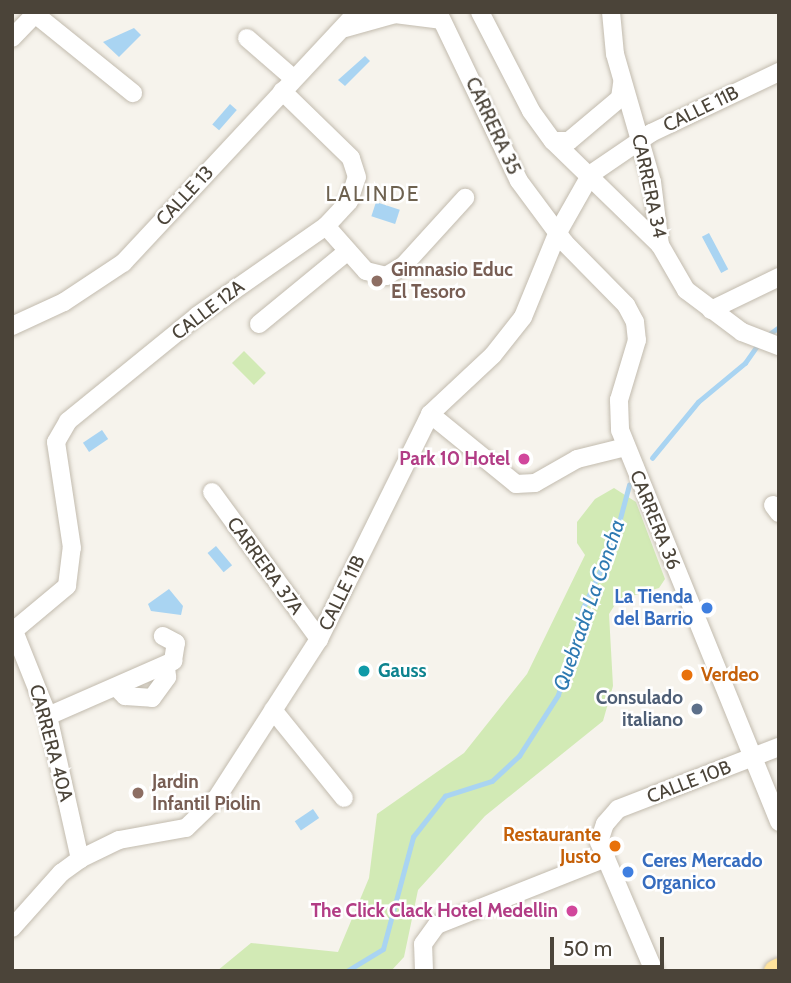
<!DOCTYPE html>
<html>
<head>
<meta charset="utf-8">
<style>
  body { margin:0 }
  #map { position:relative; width:791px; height:983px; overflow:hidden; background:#f6f3ec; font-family:Cabin,sans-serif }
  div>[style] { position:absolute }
  .green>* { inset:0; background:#d2eab5; transform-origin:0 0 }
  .water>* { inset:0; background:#a9d4f2; transform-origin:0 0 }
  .stream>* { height:4.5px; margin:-2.25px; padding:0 2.25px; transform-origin:2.25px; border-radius:2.25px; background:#a9d4f2 }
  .roads { filter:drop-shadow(0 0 2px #c2bbae) drop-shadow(0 0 2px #c2bbae) }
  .minor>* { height:18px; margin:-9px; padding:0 9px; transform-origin:9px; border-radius:9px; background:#fff }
  .major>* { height:23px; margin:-11.5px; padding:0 11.5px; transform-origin:11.5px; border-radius:11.5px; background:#ffe39c }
  .dots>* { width:19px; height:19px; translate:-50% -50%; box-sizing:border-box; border:4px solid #fff; border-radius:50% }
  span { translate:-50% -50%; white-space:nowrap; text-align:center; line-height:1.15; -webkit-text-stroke:5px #fff; paint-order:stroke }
  .street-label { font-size:19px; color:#4b4439 }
  .education-label { font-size:19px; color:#785e54; font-weight:700 }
  .left { translate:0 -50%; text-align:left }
  .hotel-label { font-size:19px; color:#b23c85; font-weight:700 }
  .right { translate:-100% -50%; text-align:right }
  .shop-label { font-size:19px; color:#366cbe; font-weight:700 }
  .culture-label { font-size:19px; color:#0d838f; font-weight:700 }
  .food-label { font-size:19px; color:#c56008; font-weight:700 }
  .service-label { font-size:19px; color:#4e5e75; font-weight:700 }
  .neighbourhood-label { font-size:21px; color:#6e6250; letter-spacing:2px }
  .water-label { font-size:21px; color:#2e7ab2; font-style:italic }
  .frame { position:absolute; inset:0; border:14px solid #4b4439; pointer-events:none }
  .scale { position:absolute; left:550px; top:937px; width:114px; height:32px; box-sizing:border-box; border:4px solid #4b4439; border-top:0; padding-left:9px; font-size:21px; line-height:24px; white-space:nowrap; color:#4b4439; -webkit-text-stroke:5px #fff; paint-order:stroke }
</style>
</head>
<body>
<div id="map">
  <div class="green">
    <div style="left:244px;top:351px;width:31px;height:17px;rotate:45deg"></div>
    <div style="clip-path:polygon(614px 488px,636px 502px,665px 579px,659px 588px,618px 600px,609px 614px,613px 686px,603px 721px,485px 816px,418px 890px,404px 957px,391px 971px,217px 971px,251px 943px,338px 952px,369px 878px,377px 814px,464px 753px,527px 674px,585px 555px,577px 543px,577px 522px,595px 499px)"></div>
  </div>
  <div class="water">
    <div style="clip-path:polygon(134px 28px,141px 35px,119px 57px,103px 42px)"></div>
    <div style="clip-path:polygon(365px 56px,370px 61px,345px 86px,338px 80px)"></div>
    <div style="left:230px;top:104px;width:9px;height:27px;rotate:41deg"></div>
    <div style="left:376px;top:202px;width:25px;height:15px;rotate:18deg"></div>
    <div style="left:709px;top:233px;width:41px;height:8px;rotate:62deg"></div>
    <div style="left:102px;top:430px;width:11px;height:23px;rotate:56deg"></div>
    <div style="left:216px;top:546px;width:25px;height:11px;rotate:50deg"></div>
    <div style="clip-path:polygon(169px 589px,183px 606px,181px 615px,151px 611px,148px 604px)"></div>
    <div style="left:313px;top:809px;width:11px;height:22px;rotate:56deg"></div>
  </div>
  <div class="stream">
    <div style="left:768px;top:335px;width:14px;rotate:-36deg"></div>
    <div style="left:652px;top:458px;width:72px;rotate:-50.6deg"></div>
    <div style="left:698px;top:402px;width:61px;rotate:-39.7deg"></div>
    <div style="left:745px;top:363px;width:24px;rotate:-55deg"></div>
    <div style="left:347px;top:971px;width:42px;rotate:-31.4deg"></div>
    <div style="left:383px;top:949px;width:116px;rotate:-75deg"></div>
    <div style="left:413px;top:837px;width:52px;rotate:-52deg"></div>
    <div style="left:445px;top:796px;width:49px;rotate:-17.7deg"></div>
    <div style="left:492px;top:781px;width:37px;rotate:-43deg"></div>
    <div style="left:519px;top:756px;width:72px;rotate:-57.4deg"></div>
    <div style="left:558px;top:695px;width:91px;rotate:-74deg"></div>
    <div style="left:583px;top:608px;width:74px;rotate:-65.2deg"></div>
    <div style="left:614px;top:541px;width:58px;rotate:-75deg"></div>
  </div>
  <div class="roads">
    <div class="minor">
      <div style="left:438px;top:12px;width:187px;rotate:64.4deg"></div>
      <div style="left:519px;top:181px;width:77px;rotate:53.4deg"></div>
      <div style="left:565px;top:243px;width:87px;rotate:45.5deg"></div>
      <div style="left:626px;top:305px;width:19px;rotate:62deg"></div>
      <div style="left:635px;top:322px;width:18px;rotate:84deg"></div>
      <div style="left:637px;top:340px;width:63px;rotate:106.7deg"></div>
      <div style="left:619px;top:400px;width:30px;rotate:88deg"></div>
      <div style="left:620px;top:430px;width:423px;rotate:67.9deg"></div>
      <div style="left:480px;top:12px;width:111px;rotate:62.7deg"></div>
      <div style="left:531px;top:111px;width:37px;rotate:54deg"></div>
      <div style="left:553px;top:141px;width:149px;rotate:44.2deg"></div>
      <div style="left:611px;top:12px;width:42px;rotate:84.6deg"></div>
      <div style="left:615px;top:54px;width:133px;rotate:73.9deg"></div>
      <div style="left:652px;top:182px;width:64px;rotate:82.8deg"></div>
      <div style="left:660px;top:245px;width:52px;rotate:60deg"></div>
      <div style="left:686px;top:290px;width:70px;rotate:36.9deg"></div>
      <div style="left:742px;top:332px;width:40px;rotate:21deg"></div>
      <div style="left:35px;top:14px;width:126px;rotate:38.9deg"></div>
      <div style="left:345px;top:28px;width:52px;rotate:-15.6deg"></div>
      <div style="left:395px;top:14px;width:46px;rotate:7.4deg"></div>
      <div style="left:12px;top:38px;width:36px;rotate:-46deg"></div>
      <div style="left:247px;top:38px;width:61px;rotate:41deg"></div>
      <div style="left:553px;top:141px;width:16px"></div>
      <div style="left:569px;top:141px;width:67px;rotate:-40.1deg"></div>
      <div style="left:620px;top:98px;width:15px;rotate:-82deg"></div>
      <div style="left:326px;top:226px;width:60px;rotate:48.4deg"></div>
      <div style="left:366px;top:271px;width:21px;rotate:14deg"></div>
      <div style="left:386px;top:276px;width:21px;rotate:-31deg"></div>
      <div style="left:404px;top:265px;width:91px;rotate:-47.7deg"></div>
      <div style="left:711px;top:310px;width:76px;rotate:-25.9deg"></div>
      <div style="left:259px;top:324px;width:115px;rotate:-39.4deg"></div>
      <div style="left:12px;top:326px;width:57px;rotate:-24.8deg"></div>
      <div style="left:64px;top:302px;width:71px;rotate:-33.5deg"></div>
      <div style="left:123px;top:263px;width:343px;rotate:-47deg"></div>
      <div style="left:430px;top:414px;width:111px;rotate:39.1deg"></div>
      <div style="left:516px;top:484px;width:19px;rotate:-3deg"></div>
      <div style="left:535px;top:483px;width:48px;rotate:-29.7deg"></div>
      <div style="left:577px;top:459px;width:50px;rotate:-13.8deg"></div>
      <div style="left:212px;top:492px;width:182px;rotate:53.9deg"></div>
      <div style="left:773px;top:505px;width:10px;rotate:53deg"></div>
      <div style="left:14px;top:631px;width:92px;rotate:68.2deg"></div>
      <div style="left:48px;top:716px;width:147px;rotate:77.4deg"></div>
      <div style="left:12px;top:632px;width:72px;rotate:-39.9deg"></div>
      <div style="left:67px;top:586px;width:38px;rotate:-83deg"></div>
      <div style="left:72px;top:548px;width:107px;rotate:-98.6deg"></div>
      <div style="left:56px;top:442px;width:24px;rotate:-60deg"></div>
      <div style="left:68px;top:421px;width:166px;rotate:-39.1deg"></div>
      <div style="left:197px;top:316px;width:157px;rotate:-34.9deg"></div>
      <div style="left:326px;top:226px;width:34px;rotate:-47deg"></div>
      <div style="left:349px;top:201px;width:25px;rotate:-72deg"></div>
      <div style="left:357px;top:177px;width:20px;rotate:-108deg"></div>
      <div style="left:351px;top:158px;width:96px;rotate:-135.8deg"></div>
      <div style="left:116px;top:687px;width:13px;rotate:45deg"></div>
      <div style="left:125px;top:696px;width:27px;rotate:4deg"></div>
      <div style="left:152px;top:698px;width:26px;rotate:-54deg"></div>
      <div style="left:167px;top:677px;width:11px;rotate:-95deg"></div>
      <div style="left:273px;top:710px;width:113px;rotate:51.1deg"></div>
      <div style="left:48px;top:716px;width:137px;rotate:-23.7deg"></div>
      <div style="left:173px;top:661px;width:18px;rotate:-81deg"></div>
      <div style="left:176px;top:643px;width:15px;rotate:-152deg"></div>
      <div style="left:12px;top:928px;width:74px;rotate:-48.3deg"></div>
      <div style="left:61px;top:873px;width:24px;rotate:-36deg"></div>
      <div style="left:80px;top:859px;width:43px;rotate:-26deg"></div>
      <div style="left:119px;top:840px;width:68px;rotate:-10.2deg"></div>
      <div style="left:186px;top:828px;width:42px;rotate:-44deg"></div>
      <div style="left:216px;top:799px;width:190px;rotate:-57.2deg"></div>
      <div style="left:319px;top:639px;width:251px;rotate:-63.7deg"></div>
      <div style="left:430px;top:414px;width:86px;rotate:-43.1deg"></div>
      <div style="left:493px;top:355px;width:48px;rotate:-51.7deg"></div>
      <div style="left:523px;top:317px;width:90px;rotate:-67.7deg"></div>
      <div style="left:557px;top:234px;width:69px;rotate:-60.5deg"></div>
      <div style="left:591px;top:174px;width:73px;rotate:-34.3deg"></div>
      <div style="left:651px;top:133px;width:142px;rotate:-25.5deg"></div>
      <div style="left:424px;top:971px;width:27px;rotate:-92deg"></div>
      <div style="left:423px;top:944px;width:24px;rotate:-54deg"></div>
      <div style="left:437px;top:925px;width:182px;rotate:-21.6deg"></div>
      <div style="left:654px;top:971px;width:140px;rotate:-113.1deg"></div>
      <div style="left:599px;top:842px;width:19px;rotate:-72deg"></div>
      <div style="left:605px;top:824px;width:20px;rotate:-49deg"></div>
      <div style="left:618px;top:809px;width:173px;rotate:-21.1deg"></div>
    </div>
    <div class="major">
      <div style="left:775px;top:971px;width:4px;rotate:-27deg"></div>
    </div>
  </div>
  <div class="dots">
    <div style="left:377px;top:281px;background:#8d6e63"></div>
    <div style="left:524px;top:459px;background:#d1479c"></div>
    <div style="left:707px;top:608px;background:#3f7fe0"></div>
    <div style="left:364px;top:671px;background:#0f9aa8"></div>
    <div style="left:687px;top:675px;background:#e8710a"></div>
    <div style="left:697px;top:709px;background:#5c6f8a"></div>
    <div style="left:138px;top:793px;background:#8d6e63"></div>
    <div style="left:615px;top:846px;background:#e8710a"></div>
    <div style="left:628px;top:872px;background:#3f7fe0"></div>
    <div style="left:572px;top:911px;background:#d1479c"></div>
  </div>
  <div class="street-label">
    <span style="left:701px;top:109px;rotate:-26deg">CALLE 11B</span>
    <span style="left:493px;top:126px;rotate:65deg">CARRERA 35</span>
    <span style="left:649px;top:186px;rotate:78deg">CARRERA 34</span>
    <span style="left:185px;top:196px;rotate:-47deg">CALLE 13</span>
    <span style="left:208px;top:310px;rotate:-37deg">CALLE 12A</span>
    <span style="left:655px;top:520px;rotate:68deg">CARRERA 36</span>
    <span style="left:265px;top:566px;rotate:54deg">CARRERA 37A</span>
    <span style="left:342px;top:593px;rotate:-64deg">CALLE 11B</span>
    <span style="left:51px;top:743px;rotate:75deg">CARRERA 40A</span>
    <span style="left:689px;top:782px;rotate:-21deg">CALLE 10B</span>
  </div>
  <div class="education-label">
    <span class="left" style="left:391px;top:281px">Gimnasio Educ<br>El Tesoro</span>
    <span class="left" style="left:152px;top:793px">Jardin<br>Infantil Piolin</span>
  </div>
  <div class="hotel-label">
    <span class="right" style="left:510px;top:459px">Park 10 Hotel</span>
    <span class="right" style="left:558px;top:911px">The Click Clack Hotel Medellin</span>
  </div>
  <div class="shop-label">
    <span class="right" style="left:693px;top:608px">La Tienda<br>del Barrio</span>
    <span class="left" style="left:642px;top:872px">Ceres Mercado<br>Organico</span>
  </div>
  <div class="culture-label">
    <span class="left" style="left:378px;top:671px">Gauss</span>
  </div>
  <div class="food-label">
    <span class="left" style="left:701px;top:675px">Verdeo</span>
    <span class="right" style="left:601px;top:846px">Restaurante<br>Justo</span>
  </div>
  <div class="service-label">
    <span class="right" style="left:683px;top:709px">Consulado<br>italiano</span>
  </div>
  <div class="neighbourhood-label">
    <span style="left:373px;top:194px">LALINDE</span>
  </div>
  <div class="water-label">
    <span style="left:589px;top:605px;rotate:-71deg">Quebrada La Concha</span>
  </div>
  <div class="frame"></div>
  <div class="scale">50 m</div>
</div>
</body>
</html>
